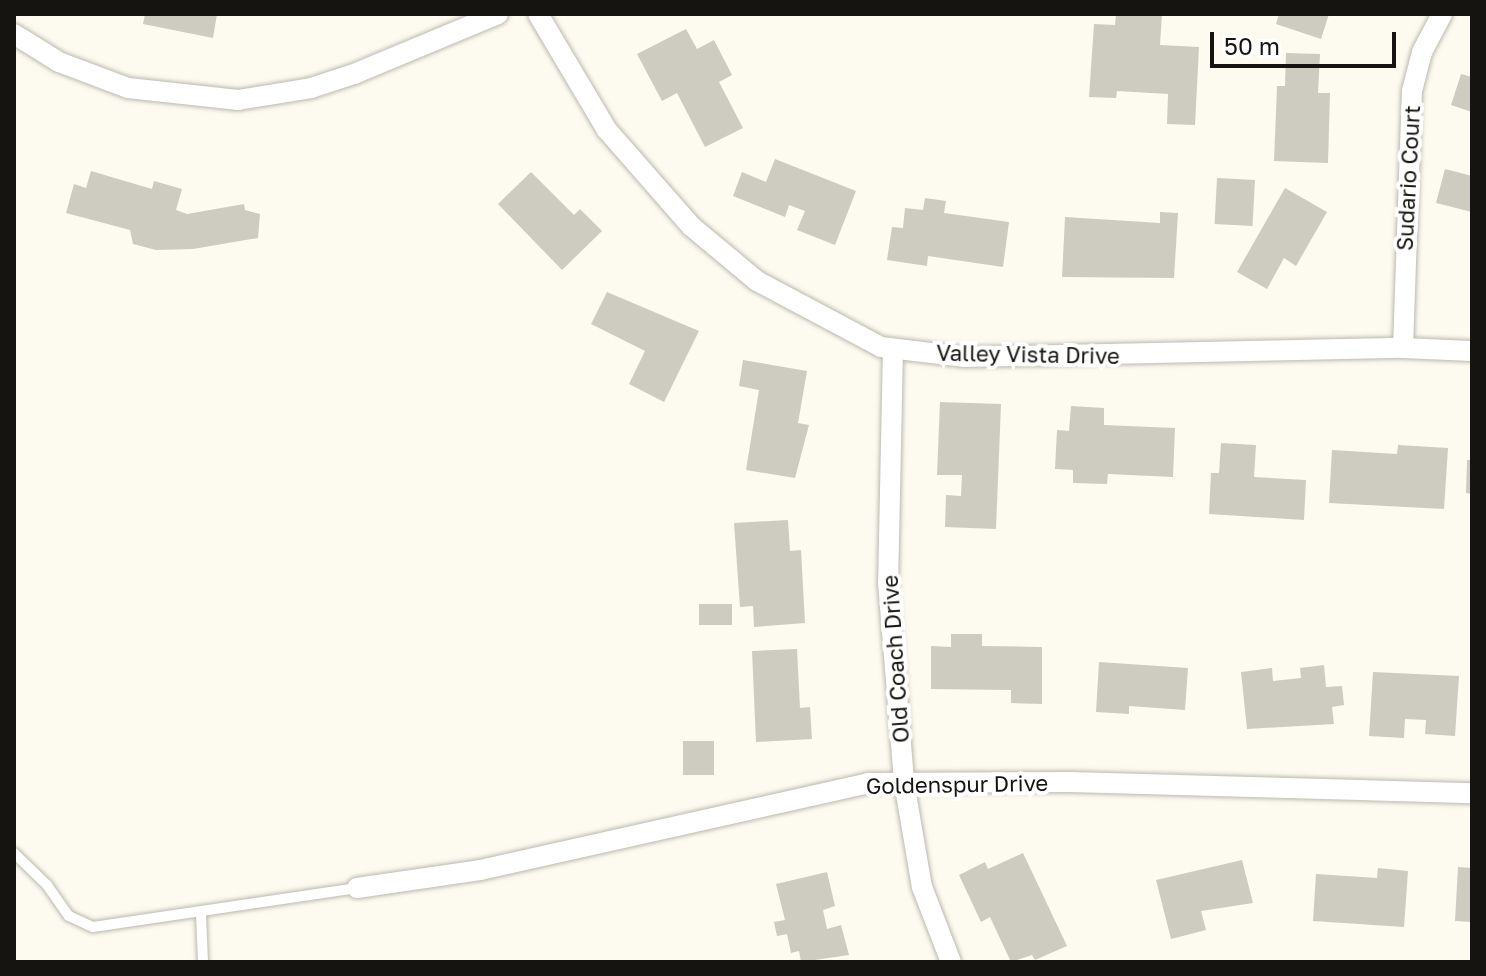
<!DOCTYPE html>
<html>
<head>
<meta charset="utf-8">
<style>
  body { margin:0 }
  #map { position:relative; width:1486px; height:976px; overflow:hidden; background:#fdfaf0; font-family:"Golos Text",sans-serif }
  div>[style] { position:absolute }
  .building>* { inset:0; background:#cecbc1; transform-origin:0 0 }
  .roads { filter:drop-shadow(0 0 2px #bbb9af) drop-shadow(0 0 2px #bbb9af) }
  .service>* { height:10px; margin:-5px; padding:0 5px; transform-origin:5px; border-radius:5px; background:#fff }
  .minor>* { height:20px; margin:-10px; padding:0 10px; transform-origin:10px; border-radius:10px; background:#fff }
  span { translate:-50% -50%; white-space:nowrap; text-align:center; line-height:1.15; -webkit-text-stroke:8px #fff; paint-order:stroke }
  .street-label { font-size:22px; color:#151410 }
  .frame { position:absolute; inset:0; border:16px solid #151410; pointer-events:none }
  .scale { position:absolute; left:1210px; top:32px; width:186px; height:36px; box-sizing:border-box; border:4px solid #151410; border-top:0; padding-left:10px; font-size:24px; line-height:28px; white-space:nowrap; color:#151410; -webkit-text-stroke:6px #fff; paint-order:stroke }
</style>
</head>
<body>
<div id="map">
  <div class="building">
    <div style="clip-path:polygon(145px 14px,217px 14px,213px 38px,143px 24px)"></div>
    <div style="clip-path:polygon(1116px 14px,1162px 14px,1160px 45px,1199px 47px,1195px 125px,1167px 124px,1168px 94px,1117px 91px,1116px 98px,1089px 97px,1094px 24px,1115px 25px)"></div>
    <div style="clip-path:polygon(1279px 14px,1329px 14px,1321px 39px,1276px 24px)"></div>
    <div style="clip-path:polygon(686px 29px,697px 49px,714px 40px,732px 75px,719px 82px,743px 128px,705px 147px,677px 93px,662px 101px,637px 54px)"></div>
    <div style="clip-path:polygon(1286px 53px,1320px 54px,1318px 93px,1330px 93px,1328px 163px,1274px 161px,1277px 86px,1285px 86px)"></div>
    <div style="clip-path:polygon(1461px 74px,1472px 77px,1472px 112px,1451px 105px)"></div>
    <div style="clip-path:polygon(775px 159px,856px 191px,835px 245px,797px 230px,805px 211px,789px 205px,785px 217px,733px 196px,742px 172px,766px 182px)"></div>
    <div style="clip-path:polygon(1445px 169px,1472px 176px,1472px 212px,1436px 203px)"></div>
    <div style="clip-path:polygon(91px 171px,152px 189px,154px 181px,182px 189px,176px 210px,187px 214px,244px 204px,245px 210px,260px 214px,258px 238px,193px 249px,156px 250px,133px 244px,130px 230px,66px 213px,74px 184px,86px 188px)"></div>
    <div style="clip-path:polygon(531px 172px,574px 215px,580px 209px,602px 231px,562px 270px,498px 204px)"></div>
    <div style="left:1217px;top:178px;width:38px;height:46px;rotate:3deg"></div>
    <div style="clip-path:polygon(1285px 188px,1327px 212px,1296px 266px,1284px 258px,1267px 289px,1237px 272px)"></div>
    <div style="clip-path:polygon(925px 198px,946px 201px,944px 213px,1009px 222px,1003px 267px,928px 256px,927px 266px,887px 260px,892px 227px,903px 228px,905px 208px,923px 210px)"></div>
    <div style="clip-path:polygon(1160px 212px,1178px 213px,1174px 278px,1062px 277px,1065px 217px,1160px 223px)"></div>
    <div style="clip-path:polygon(607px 292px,699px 331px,664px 402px,629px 384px,645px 351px,591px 324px)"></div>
    <div style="clip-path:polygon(743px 360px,807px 371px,798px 423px,809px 425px,795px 478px,746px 470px,759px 390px,739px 386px)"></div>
    <div style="clip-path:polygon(940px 402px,1001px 404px,996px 529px,945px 527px,946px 495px,961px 496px,962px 475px,937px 475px)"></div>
    <div style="clip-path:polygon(1071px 406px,1104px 408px,1104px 425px,1175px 428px,1173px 477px,1108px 474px,1107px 484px,1073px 483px,1073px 470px,1055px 469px,1057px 430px,1069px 431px)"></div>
    <div style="clip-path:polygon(1221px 443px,1256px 445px,1254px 477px,1306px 480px,1304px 520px,1209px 514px,1211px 473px,1219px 473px)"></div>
    <div style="clip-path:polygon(1398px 445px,1448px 448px,1444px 509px,1329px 503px,1332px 450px,1397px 454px)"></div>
    <div style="clip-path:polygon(1467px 460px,1472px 460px,1472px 494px,1466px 493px)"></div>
    <div style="clip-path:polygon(788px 520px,790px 551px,801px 550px,805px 623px,754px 627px,753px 606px,740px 607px,734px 523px)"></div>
    <div style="left:699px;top:604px;width:33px;height:21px"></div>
    <div style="clip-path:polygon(951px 634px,982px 634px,982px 646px,1042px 647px,1042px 704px,1011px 703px,1011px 690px,931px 689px,931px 646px,951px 647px)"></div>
    <div style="clip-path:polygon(797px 649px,800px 708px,810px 707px,812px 739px,756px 742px,752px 651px)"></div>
    <div style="clip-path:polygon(1099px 662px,1188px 668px,1185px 710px,1129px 706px,1129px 714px,1096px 712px)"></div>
    <div style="clip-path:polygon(1324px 665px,1326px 687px,1342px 686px,1344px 705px,1332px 707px,1334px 724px,1247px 729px,1241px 672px,1272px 668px,1273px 681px,1301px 678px,1300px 668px)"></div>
    <div style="clip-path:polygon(1373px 672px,1459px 676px,1455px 736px,1425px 734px,1426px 720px,1405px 719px,1404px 738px,1369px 736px)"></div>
    <div style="left:683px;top:741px;width:31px;height:34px"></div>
    <div style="clip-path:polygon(1023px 853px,1067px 946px,1035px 960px,1032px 955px,1011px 962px,990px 917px,981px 922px,959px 875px,985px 862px,988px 869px)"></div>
    <div style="clip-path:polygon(1242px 860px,1253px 903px,1201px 911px,1206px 930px,1171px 939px,1156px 880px)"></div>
    <div style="clip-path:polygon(1458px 867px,1472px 868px,1472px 922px,1455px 921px)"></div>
    <div style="clip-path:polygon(1378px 868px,1408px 871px,1404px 927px,1313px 921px,1316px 874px,1377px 878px)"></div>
    <div style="clip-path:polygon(827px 872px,835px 906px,823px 910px,827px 929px,841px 925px,849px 955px,801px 962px,799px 951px,791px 953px,787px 934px,777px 936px,774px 922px,785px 920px,776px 884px)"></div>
  </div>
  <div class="roads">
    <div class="service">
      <div style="left:14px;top:853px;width:46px;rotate:44.1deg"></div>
      <div style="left:47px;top:885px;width:38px;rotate:55deg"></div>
      <div style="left:69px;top:916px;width:26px;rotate:25deg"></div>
      <div style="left:93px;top:927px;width:267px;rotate:-8.4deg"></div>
      <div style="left:201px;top:914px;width:48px;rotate:87.6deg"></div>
    </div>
    <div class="minor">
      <div style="left:538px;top:14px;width:135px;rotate:59.3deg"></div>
      <div style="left:607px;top:130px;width:128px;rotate:48.8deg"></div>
      <div style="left:691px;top:226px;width:86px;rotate:39.8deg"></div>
      <div style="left:757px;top:281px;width:140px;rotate:28deg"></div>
      <div style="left:881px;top:347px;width:85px;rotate:6.8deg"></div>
      <div style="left:965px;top:357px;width:438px;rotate:-1.2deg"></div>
      <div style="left:1403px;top:348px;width:69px;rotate:2.5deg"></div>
      <div style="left:14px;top:34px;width:53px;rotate:31.9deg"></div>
      <div style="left:59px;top:62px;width:74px;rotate:20.6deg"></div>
      <div style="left:128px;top:88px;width:111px;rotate:6.2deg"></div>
      <div style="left:238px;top:100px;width:74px;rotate:-9.3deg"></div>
      <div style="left:311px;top:88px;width:45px;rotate:-18deg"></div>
      <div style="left:354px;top:74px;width:156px;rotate:-22.6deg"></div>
      <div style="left:1403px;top:348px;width:257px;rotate:-88deg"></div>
      <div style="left:1412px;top:91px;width:40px;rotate:-75.6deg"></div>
      <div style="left:1422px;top:52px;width:43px;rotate:-62.2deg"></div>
      <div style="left:893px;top:349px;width:233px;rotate:91.2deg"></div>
      <div style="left:888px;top:582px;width:201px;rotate:85.4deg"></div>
      <div style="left:904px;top:782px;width:107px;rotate:80.3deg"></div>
      <div style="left:922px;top:887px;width:80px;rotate:68.9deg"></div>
      <div style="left:357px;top:888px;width:124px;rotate:-8.3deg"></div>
      <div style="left:480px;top:870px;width:398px;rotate:-12.6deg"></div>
      <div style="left:868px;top:783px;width:202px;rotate:-0.3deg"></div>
      <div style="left:1070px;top:782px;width:402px;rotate:1.6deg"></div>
    </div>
  </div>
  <div class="street-label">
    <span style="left:1408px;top:178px;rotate:-87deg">Sudario Court</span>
    <span style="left:1028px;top:354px;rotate:1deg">Valley Vista Drive</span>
    <span style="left:895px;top:659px;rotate:-94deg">Old Coach Drive</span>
    <span style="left:957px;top:784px;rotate:-1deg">Goldenspur Drive</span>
  </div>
  <div class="frame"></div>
  <div class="scale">50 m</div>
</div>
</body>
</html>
